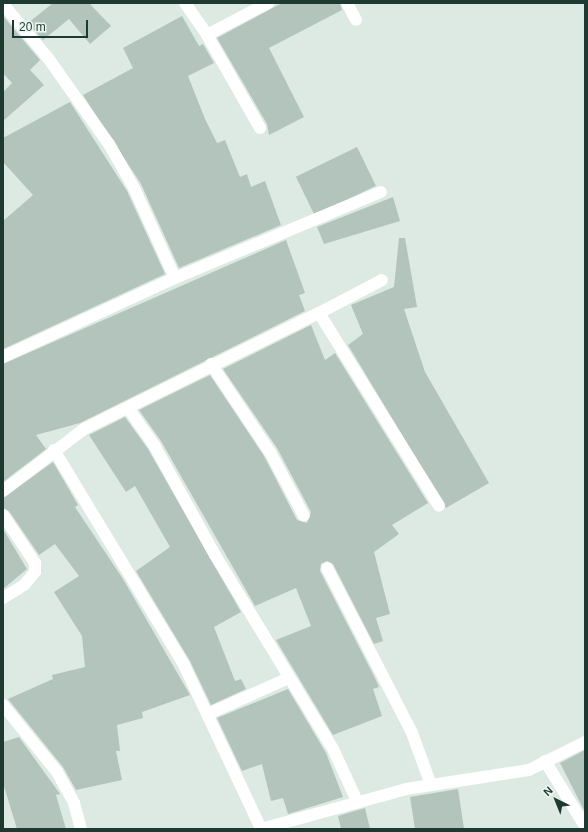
<!DOCTYPE html>
<html>
<head>
<meta charset="utf-8">
<style>
  body { margin:0 }
  #map { position:relative; width:588px; height:832px; overflow:hidden; background:#dceae3; font-family:Arial,sans-serif }
  div>[style] { position:absolute }
  .building>* { inset:0; background:#b2c4bc; transform-origin:0 0 }
  .minor>* { height:12px; margin:-6px; padding:0 6px; transform-origin:6px; border-radius:6px; background:#fff }
  span { translate:-50% -50%; white-space:nowrap; text-align:center; line-height:1.15; -webkit-text-stroke:3px #ecf6f1; paint-order:stroke }
  .frame { position:absolute; inset:0; border:4px solid #1e3931; pointer-events:none }
  .north { position:absolute; left:536px; top:780px; width:40px; height:40px; -webkit-text-stroke:3px #ecf6f1; paint-order:stroke; rotate:317deg; font-size:11px; font-weight:700; line-height:16px; text-align:center; color:#1e3931 }
  .north::after { content:''; display:block; margin:auto; width:14px; height:18px; background:#1e3931; clip-path:polygon(50% 0,100% 100%,50% 72%,0 100%) }
  .scale { position:absolute; left:12px; top:20px; width:76px; height:18px; box-sizing:border-box; border:2px solid #1e3931; border-top:0; padding-left:5px; font-size:12px; line-height:14px; white-space:nowrap; color:#1e3931; -webkit-text-stroke:3px #ecf6f1; paint-order:stroke }
</style>
</head>
<body>
<div id="map">
  <div class="building">
    <div style="clip-path:polygon(53px 3px,89px 3px,111px 26px,90px 44px,69px 19px,43px 40px,28px 23px)"></div>
    <div style="clip-path:polygon(282px 3px,340px 3px,342px 10px,269px 48px,304px 117px,269px 135px,267px 124px,217px 38px)"></div>
    <div style="clip-path:polygon(3px 16px,40px 60px,30px 70px,44px 85px,3px 121px,3px 92px,12px 83px,3px 73px)"></div>
    <div style="clip-path:polygon(182px 16px,199px 46px,203px 44px,214px 63px,188px 76px,205px 119px,217px 143px,225px 140px,240px 177px,247px 174px,251px 187px,265px 181px,281px 225px,179px 268px,141px 184px,83px 95px,133px 68px,123px 48px)"></div>
    <div style="clip-path:polygon(70px 102px,127px 191px,165px 274px,3px 349px,3px 221px,33px 195px,3px 162px,3px 138px)"></div>
    <div style="left:357px;top:147px;width:43px;height:68px;rotate:64deg"></div>
    <div style="clip-path:polygon(393px 197px,400px 221px,324px 244px,317px 227px)"></div>
    <div style="clip-path:polygon(399px 238px,405px 238px,417px 307px,404px 309px,425px 372px,489px 483px,446px 508px,348px 345px,363px 334px,351px 305px,394px 287px)"></div>
    <div style="clip-path:polygon(286px 240px,305px 293px,299px 295px,305px 311px,80px 423px,36px 435px,46px 449px,3px 482px,3px 364px)"></div>
    <div style="clip-path:polygon(311px 325px,325px 360px,335px 353px,428px 503px,392px 525px,399px 534px,374px 552px,390px 614px,376px 618px,383px 641px,374px 644px,333px 564px,327px 561px,321px 564px,320px 571px,375px 678px,379px 687px,373px 689px,382px 716px,333px 735px,276px 640px,311px 626px,296px 588px,255px 606px,161px 441px,139px 410px,210px 375px,264px 456px,297px 520px,307px 523px,311px 512px,277px 448px,223px 369px)"></div>
    <div style="clip-path:polygon(125px 417px,148px 449px,241px 612px,214px 627px,235px 681px,241px 679px,246px 689px,211px 705px,190px 661px,136px 571px,170px 547px,135px 486px,126px 492px,89px 435px)"></div>
    <div style="clip-path:polygon(53px 462px,78px 505px,75px 507px,123px 579px,190px 695px,142px 712px,143px 718px,117px 725px,120px 751px,116px 751px,122px 780px,76px 790px,63px 767px,8px 699px,53px 679px,52px 675px,85px 667px,82px 636px,54px 592px,79px 576px,55px 544px,39px 555px,9px 511px,3px 508px,3px 498px)"></div>
    <div style="clip-path:polygon(3px 529px,27px 569px,3px 589px)"></div>
    <div style="clip-path:polygon(288px 689px,326px 753px,343px 797px,288px 814px,283px 798px,271px 801px,262px 764px,242px 771px,217px 718px)"></div>
    <div style="clip-path:polygon(19px 737px,60px 794px,56px 795px,66px 829px,17px 829px,3px 783px,3px 742px)"></div>
    <div style="clip-path:polygon(585px 750px,585px 812px,560px 763px)"></div>
    <div style="clip-path:polygon(458px 789px,464px 829px,415px 829px,410px 797px)"></div>
    <div style="clip-path:polygon(365px 808px,370px 829px,341px 829px,338px 816px)"></div>
  </div>
  <div class="minor">
    <div style="left:185px;top:3px;width:39px;rotate:55deg"></div>
    <div style="left:207px;top:35px;width:69px;rotate:-27.7deg"></div>
    <div style="left:347px;top:3px;width:19px;rotate:62deg"></div>
    <div style="left:3px;top:4px;width:70px;rotate:50.2deg"></div>
    <div style="left:48px;top:58px;width:105px;rotate:54.7deg"></div>
    <div style="left:109px;top:144px;width:51px;rotate:60.4deg"></div>
    <div style="left:134px;top:188px;width:99px;rotate:65.5deg"></div>
    <div style="left:207px;top:35px;width:107px;rotate:60.3deg"></div>
    <div style="left:319px;top:313px;width:71px;rotate:-27.6deg"></div>
    <div style="left:3px;top:357px;width:189px;rotate:-24.7deg"></div>
    <div style="left:175px;top:278px;width:223px;rotate:-22.7deg"></div>
    <div style="left:211px;top:364px;width:106px;rotate:56.2deg"></div>
    <div style="left:270px;top:452px;width:72px;rotate:62deg"></div>
    <div style="left:128px;top:408px;width:45px;rotate:54.9deg"></div>
    <div style="left:154px;top:445px;width:126px;rotate:61deg"></div>
    <div style="left:215px;top:555px;width:227px;rotate:58.7deg"></div>
    <div style="left:333px;top:749px;width:57px;rotate:65.2deg"></div>
    <div style="left:54px;top:450px;width:251px;rotate:58.8deg"></div>
    <div style="left:184px;top:665px;width:181px;rotate:64.8deg"></div>
    <div style="left:3px;top:491px;width:102px;rotate:-37.4deg"></div>
    <div style="left:84px;top:429px;width:262px;rotate:-26.3deg"></div>
    <div style="left:319px;top:313px;width:227px;rotate:58.1deg"></div>
    <div style="left:3px;top:515px;width:58px;rotate:56.3deg"></div>
    <div style="left:35px;top:563px;width:9px;rotate:90deg"></div>
    <div style="left:35px;top:572px;width:17px;rotate:130deg"></div>
    <div style="left:24px;top:585px;width:25px;rotate:148deg"></div>
    <div style="left:327px;top:568px;width:186px;rotate:62.7deg"></div>
    <div style="left:412px;top:733px;width:55px;rotate:69.9deg"></div>
    <div style="left:3px;top:705px;width:86px;rotate:51.1deg"></div>
    <div style="left:57px;top:772px;width:35px;rotate:61deg"></div>
    <div style="left:74px;top:803px;width:27px;rotate:75deg"></div>
    <div style="left:208px;top:714px;width:89px;rotate:-24deg"></div>
    <div style="left:545px;top:761px;width:76px;rotate:58.4deg"></div>
    <div style="left:261px;top:829px;width:150px;rotate:-15.4deg"></div>
    <div style="left:406px;top:789px;width:124px;rotate:-8.8deg"></div>
    <div style="left:529px;top:770px;width:63px;rotate:-26.6deg"></div>
  </div>
  <div class="frame"></div>
  <div class="north">N</div>
  <div class="scale">20 m</div>
</div>
</body>
</html>
